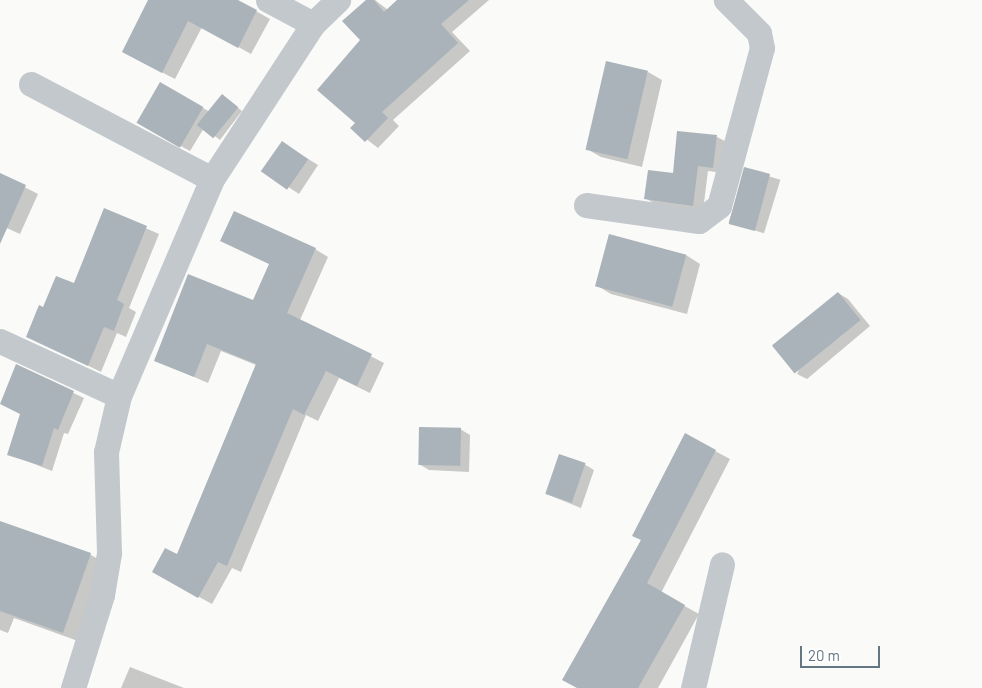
<!DOCTYPE html>
<html>
<head>
<meta charset="utf-8">
<style>
  body { margin:0 }
  #map { position:relative; width:982px; height:688px; overflow:hidden; background:#fafaf8; font-family:Barlow,sans-serif }
  div>[style] { position:absolute }
  .shadow>* { inset:0; background:#0003; transform-origin:0 0 }
  .building>* { inset:0; background:#aab3b9; transform-origin:0 0 }
  .minor>* { height:25px; margin:-12.5px; padding:0 12.5px; transform-origin:12.5px; border-radius:12.5px; background:#c3c8cc }
  span { translate:-50% -50%; white-space:nowrap; text-align:center; line-height:1.15; -webkit-text-stroke:5px #fff; paint-order:stroke }
  .scale { position:absolute; left:800px; top:646px; width:80px; height:22px; box-sizing:border-box; border:2px solid #657683; border-top:0; padding-left:6px; font-size:15px; line-height:18px; white-space:nowrap; color:#657683; -webkit-text-stroke:4px #fff; paint-order:stroke }
</style>
</head>
<body>
<div id="map">
  <div class="shadow">
    <div style="clip-path:polygon(150px 0,236px 0,270px 19px,251px 54px,202px 27px,175px 79px,136px 59px)"></div>
    <div style="clip-path:polygon(367px 0,375px 0,388px 10px,399px 0,489px 0,452px 32px,470px 51px,393px 120px,399px 126px,378px 148px,352px 128px,357px 123px)"></div>
    <div style="clip-path:polygon(648px 72px,662px 80px,642px 167px,601px 157px,587px 149px)"></div>
    <div style="clip-path:polygon(160px 83px,210px 112px,227px 99px,242px 111px,220px 140px,204px 128px,190px 151px,147px 128px)"></div>
    <div style="clip-path:polygon(717px 137px,727px 142px,723px 173px,708px 171px,703px 211px,655px 204px,645px 198px)"></div>
    <div style="clip-path:polygon(292px 149px,318px 165px,299px 194px,264px 171px)"></div>
    <div style="left:745px;top:169px;width:37px;height:56px;rotate:17deg"></div>
    <div style="clip-path:polygon(5px 177px,38px 194px,20px 234px,0 225px,0 188px)"></div>
    <div style="clip-path:polygon(104px 210px,159px 234px,129px 308px,136px 312px,126px 337px,117px 333px,101px 372px,42px 343px,74px 284px)"></div>
    <div style="clip-path:polygon(609px 235px,686px 255px,700px 264px,687px 314px,611px 294px,596px 285px)"></div>
    <div style="clip-path:polygon(222px 240px,315px 249px,328px 257px,300px 320px,384px 363px,370px 393px,339px 378px,318px 421px,306px 415px,241px 572px,232px 568px,212px 604px,153px 572px,177px 556px,256px 365px,221px 351px,208px 383px,155px 360px,254px 302px,270px 264px)"></div>
    <div style="clip-path:polygon(838px 293px,848px 299px,870px 326px,807px 379px,797px 374px)"></div>
    <div style="clip-path:polygon(33px 374px,84px 398px,68px 434px,64px 433px,52px 471px,9px 454px)"></div>
    <div style="clip-path:polygon(460px 429px,470px 435px,469px 472px,429px 470px,419px 464px)"></div>
    <div style="clip-path:polygon(685px 435px,730px 459px,661px 593px,699px 614px,658px 688px,579px 688px)"></div>
    <div style="clip-path:polygon(584px 464px,594px 470px,581px 508px,546px 494px)"></div>
    <div style="clip-path:polygon(3px 523px,91px 555px,105px 563px,78px 641px,14px 618px,8px 633px,0 630px,0 533px)"></div>
    <div style="clip-path:polygon(130px 667px,184px 688px,121px 688px)"></div>
  </div>
  <div class="building">
    <div style="clip-path:polygon(148px 0,238px 0,257px 10px,238px 48px,188px 21px,162px 73px,122px 52px)"></div>
    <div style="clip-path:polygon(366px 0,374px 0,384px 12px,397px 0,469px 0,441px 24px,458px 43px,382px 112px,388px 118px,365px 142px,350px 128px,355px 123px,317px 90px,360px 40px,342px 21px)"></div>
    <div style="left:606px;top:61px;width:43px;height:91px;rotate:13deg"></div>
    <div style="left:160px;top:82px;width:50px;height:47px;rotate:30deg"></div>
    <div style="left:222px;top:94px;width:21px;height:40px;rotate:39deg"></div>
    <div style="clip-path:polygon(677px 131px,717px 135px,713px 168px,698px 166px,693px 206px,644px 199px,648px 170px,673px 173px)"></div>
    <div style="left:282px;top:141px;width:32px;height:37px;rotate:35deg"></div>
    <div style="left:744px;top:167px;width:27px;height:59px;rotate:15deg"></div>
    <div style="clip-path:polygon(0 173px,26px 185px,0 244px)"></div>
    <div style="clip-path:polygon(104px 208px,147px 226px,117px 300px,124px 304px,114px 331px,104px 327px,88px 366px,26px 337px,39px 305px,43px 307px,56px 276px,74px 283px)"></div>
    <div style="clip-path:polygon(234px 211px,316px 248px,287px 313px,372px 354px,357px 386px,326px 371px,304px 415px,293px 409px,227px 566px,218px 562px,198px 598px,152px 572px,165px 548px,177px 554px,256px 364px,207px 344px,194px 377px,154px 361px,188px 274px,253px 300px,269px 264px,220px 241px)"></div>
    <div style="left:609px;top:234px;width:80px;height:54px;rotate:15deg"></div>
    <div style="left:838px;top:292px;width:36px;height:85px;rotate:51deg"></div>
    <div style="clip-path:polygon(16px 364px,74px 391px,58px 430px,54px 428px,42px 466px,7px 455px,20px 414px,0 404px)"></div>
    <div style="left:419px;top:427px;width:42px;height:38px;rotate:1deg"></div>
    <div style="clip-path:polygon(685px 433px,716px 450px,647px 583px,685px 605px,638px 688px,577px 688px,562px 680px,641px 540px,632px 536px)"></div>
    <div style="left:559px;top:454px;width:28px;height:42px;rotate:19deg"></div>
    <div style="clip-path:polygon(0 521px,91px 553px,63px 633px,0 611px)"></div>
  </div>
  <div class="minor">
    <div style="left:268px;top:0;width:51px;rotate:28.1deg"></div>
    <div style="left:31px;top:84px;width:204px;rotate:27.7deg"></div>
    <div style="left:586px;top:205px;width:114px;rotate:8.1deg"></div>
    <div style="left:699px;top:221px;width:25px;rotate:-37deg"></div>
    <div style="left:719px;top:206px;width:164px;rotate:-74.8deg"></div>
    <div style="left:762px;top:48px;width:15px;rotate:-101deg"></div>
    <div style="left:759px;top:33px;width:47px;rotate:-135deg"></div>
    <div style="left:0;top:341px;width:131px;rotate:24.8deg"></div>
    <div style="left:73px;top:688px;width:97px;rotate:-72.7deg"></div>
    <div style="left:102px;top:595px;width:43px;rotate:-80.5deg"></div>
    <div style="left:109px;top:553px;width:101px;rotate:-91.7deg"></div>
    <div style="left:106px;top:452px;width:57px;rotate:-76.9deg"></div>
    <div style="left:119px;top:396px;width:236px;rotate:-66.8deg"></div>
    <div style="left:212px;top:179px;width:185px;rotate:-56.9deg"></div>
    <div style="left:313px;top:24px;width:35px;rotate:-44deg"></div>
    <div style="left:693px;top:688px;width:127px;rotate:-76.8deg"></div>
  </div>
  <div class="scale">20 m</div>
</div>
</body>
</html>
